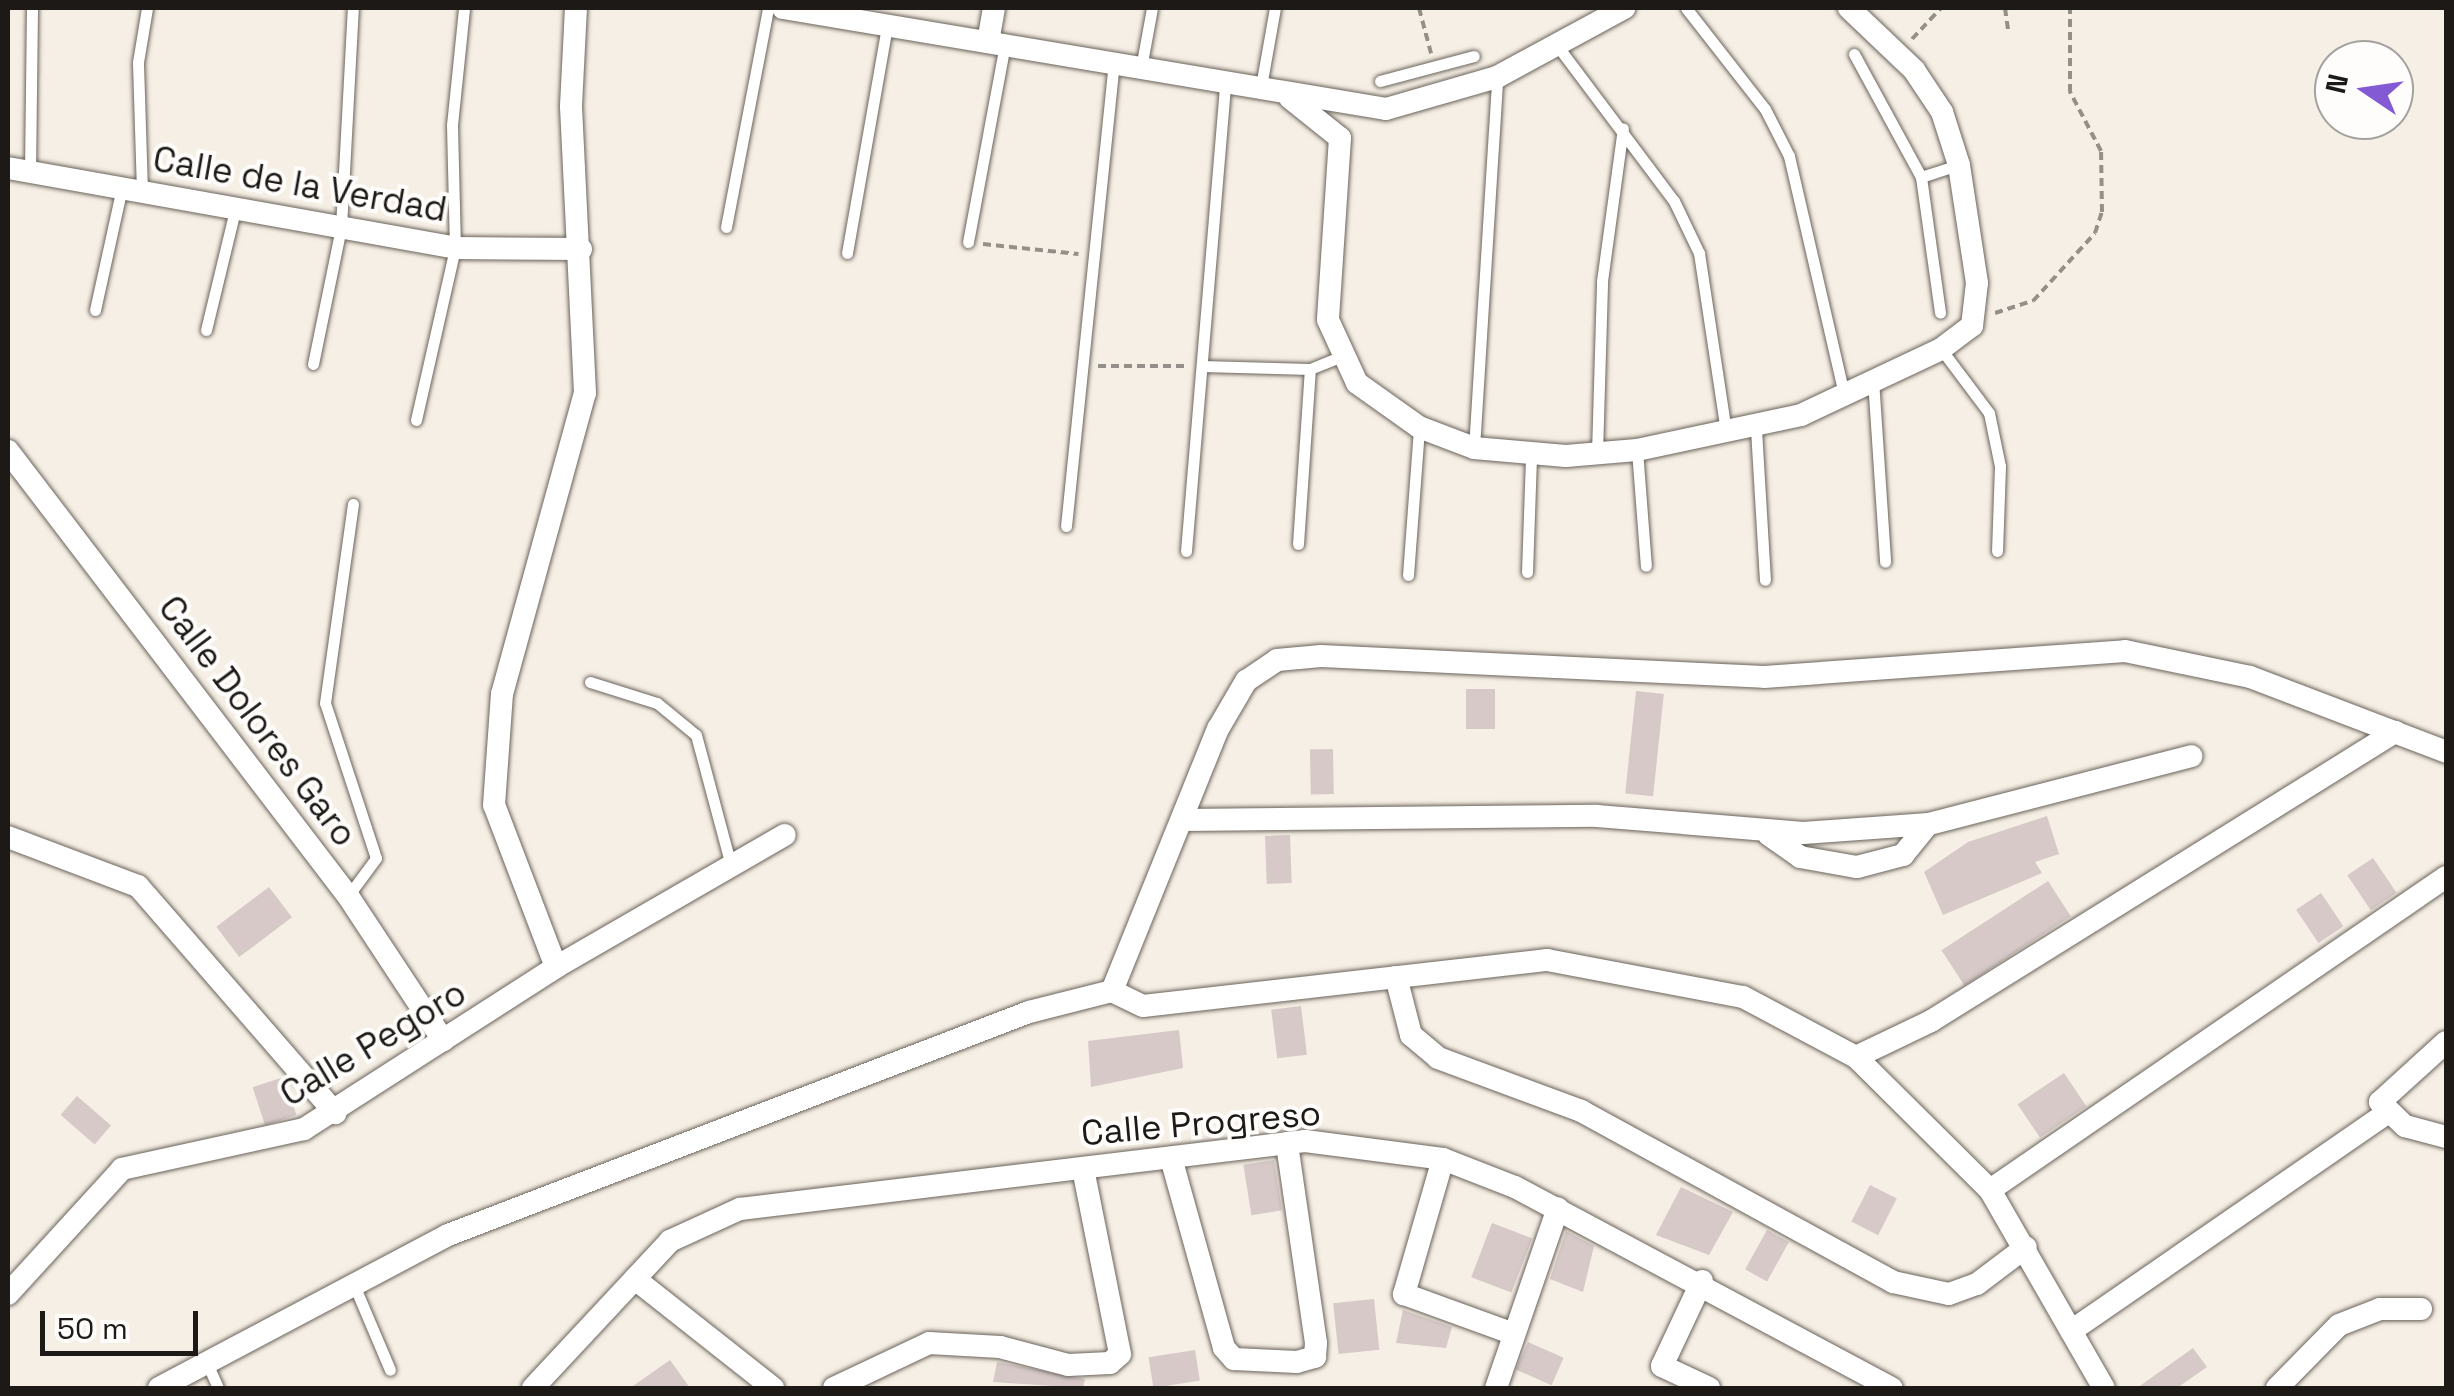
<!DOCTYPE html>
<html>
<head>
<meta charset="utf-8">
<style>
  body { margin:0 }
  #map { position:relative; width:2454px; height:1396px; overflow:hidden; background:#f6efe5; font-family:"Space Grotesk",sans-serif }
  div>[style] { position:absolute }
  .building>* { inset:0; background:#d6c9c8; transform-origin:0 0 }
  .path>* { height:4px; margin-top:-2px; transform-origin:0; background:repeating-linear-gradient(90deg,#948f88 0 8px,transparent 0 13px) }
  .roads { filter:drop-shadow(0 0 2px #6a635b) drop-shadow(0 0 2px #6a635b) }
  .lane>* { height:11px; margin:-5.5px; padding:0 5.5px; transform-origin:5.5px; border-radius:5.5px; background:#fff }
  .street>* { height:22px; margin:-11px; padding:0 11px; transform-origin:11px; border-radius:11px; background:#fff }
  span { translate:-50% -50%; white-space:nowrap; text-align:center; line-height:1.15; -webkit-text-stroke:8px #fefdfb; paint-order:stroke }
  .street-label { font-size:35px; color:#1c1916 }
  .frame { position:absolute; inset:0; border:10px solid #1c1916; pointer-events:none }
  .north { position:absolute; left:2314px; top:40px; width:100px; height:100px; box-sizing:border-box; background:#fefdfb; border:2px solid #a4a29f; border-radius:50%; rotate:283deg; font-size:28px; font-weight:700; line-height:40px; text-align:center; color:#1c1916 }
  .north::after { content:''; display:block; margin:auto; width:35px; height:45px; background:#845ad4; clip-path:polygon(50% 0,100% 100%,50% 72%,0 100%) }
  .scale { position:absolute; left:40px; top:1311px; width:158px; height:45px; box-sizing:border-box; border:5px solid #1c1916; border-top:0; padding-left:12px; font-size:30px; line-height:35px; white-space:nowrap; color:#1c1916; -webkit-text-stroke:8px #fefdfb; paint-order:stroke }
</style>
</head>
<body>
<div id="map">
  <div class="building">
    <div style="left:1466px;top:689px;width:29px;height:40px"></div>
    <div style="left:1636px;top:691px;width:28px;height:103px;rotate:6deg"></div>
    <div style="left:1333px;top:749px;width:45px;height:23px;rotate:89deg"></div>
    <div style="clip-path:polygon(2047px 816px,2059px 854px,2035px 862px,2042px 873px,1943px 915px,1924px 872px,1968px 842px)"></div>
    <div style="left:1290px;top:835px;width:48px;height:25px;rotate:88deg"></div>
    <div style="left:2373px;top:858px;width:42px;height:31px;rotate:56deg"></div>
    <div style="left:2048px;top:881px;width:42px;height:127px;rotate:57deg"></div>
    <div style="left:269px;top:887px;width:38px;height:66px;rotate:53deg"></div>
    <div style="left:2321px;top:893px;width:40px;height:30px;rotate:56deg"></div>
    <div style="left:1301px;top:1006px;width:49px;height:30px;rotate:83deg"></div>
    <div style="clip-path:polygon(1179px 1030px,1183px 1068px,1091px 1087px,1088px 1041px)"></div>
    <div style="left:2064px;top:1073px;width:40px;height:56px;rotate:56deg"></div>
    <div style="left:284px;top:1077px;width:40px;height:33px;rotate:72deg"></div>
    <div style="left:77px;top:1096px;width:45px;height:25px;rotate:41deg"></div>
    <div style="left:1274px;top:1160px;width:51px;height:31px;rotate:81deg"></div>
    <div style="left:1870px;top:1185px;width:30px;height:41px;rotate:27deg"></div>
    <div style="clip-path:polygon(1681px 1187px,1733px 1212px,1709px 1255px,1656px 1235px)"></div>
    <div style="left:1492px;top:1223px;width:43px;height:58px;rotate:21deg"></div>
    <div style="left:1767px;top:1230px;width:25px;height:45px;rotate:29deg"></div>
    <div style="clip-path:polygon(1566px 1231px,1594px 1246px,1583px 1292px,1550px 1279px)"></div>
    <div style="left:1374px;top:1299px;width:51px;height:41px;rotate:84deg"></div>
    <div style="clip-path:polygon(1403px 1310px,1452px 1327px,1446px 1348px,1396px 1343px)"></div>
    <div style="left:1528px;top:1342px;width:39px;height:30px;rotate:24deg"></div>
    <div style="clip-path:polygon(2193px 1348px,2207px 1367px,2177px 1388px,2137px 1388px)"></div>
    <div style="left:1195px;top:1350px;width:31px;height:47px;rotate:81deg"></div>
    <div style="clip-path:polygon(670px 1360px,690px 1388px,630px 1388px)"></div>
    <div style="clip-path:polygon(997px 1362px,1085px 1379px,1083px 1388px,993px 1382px)"></div>
  </div>
  <div class="path">
    <div style="left:1419px;top:8px;width:47px;rotate:75.1deg"></div>
    <div style="left:2005px;top:8px;width:22px;rotate:82deg"></div>
    <div style="left:1912px;top:39px;width:42px;rotate:-46.9deg"></div>
    <div style="left:983px;top:244px;width:96px;rotate:6deg"></div>
    <div style="left:1995px;top:313px;width:40px;rotate:-18deg"></div>
    <div style="left:2033px;top:301px;width:92px;rotate:-47.6deg"></div>
    <div style="left:2095px;top:233px;width:22px;rotate:-72deg"></div>
    <div style="left:2102px;top:212px;width:61px;rotate:-90.9deg"></div>
    <div style="left:2101px;top:151px;width:67px;rotate:-117.7deg"></div>
    <div style="left:2070px;top:92px;width:84px;rotate:-90deg"></div>
    <div style="left:1098px;top:366px;width:86px"></div>
  </div>
  <div class="roads">
    <div class="lane">
      <div style="left:1686px;top:8px;width:128px;rotate:52deg"></div>
      <div style="left:1765px;top:109px;width:53px;rotate:62.9deg"></div>
      <div style="left:1789px;top:156px;width:244px;rotate:77deg"></div>
      <div style="left:1556px;top:44px;width:196px;rotate:53.1deg"></div>
      <div style="left:1674px;top:201px;width:58px;rotate:64.3deg"></div>
      <div style="left:1699px;top:253px;width:181px;rotate:81.4deg"></div>
      <div style="left:1854px;top:54px;width:140px;rotate:61.4deg"></div>
      <div style="left:1921px;top:177px;width:137px;rotate:82deg"></div>
      <div style="left:1141px;top:68px;width:61px;rotate:-79.6deg"></div>
      <div style="left:1380px;top:81px;width:97px;rotate:-14.9deg"></div>
      <div style="left:1260px;top:92px;width:85px;rotate:-79.9deg"></div>
      <div style="left:30px;top:172px;width:164px;rotate:-89.3deg"></div>
      <div style="left:1921px;top:177px;width:40px;rotate:-18deg"></div>
      <div style="left:142px;top:191px;width:129px;rotate:-91.8deg"></div>
      <div style="left:138px;top:62px;width:55px;rotate:-80.5deg"></div>
      <div style="left:726px;top:227px;width:223px;rotate:-79.1deg"></div>
      <div style="left:968px;top:242px;width:200px;rotate:-79.4deg"></div>
      <div style="left:847px;top:253px;width:231px;rotate:-80deg"></div>
      <div style="left:95px;top:310px;width:126px;rotate:-77.6deg"></div>
      <div style="left:206px;top:330px;width:123px;rotate:-76.4deg"></div>
      <div style="left:1941px;top:349px;width:80px;rotate:53.1deg"></div>
      <div style="left:1989px;top:413px;width:54px;rotate:78.3deg"></div>
      <div style="left:2000px;top:466px;width:85px;rotate:92deg"></div>
      <div style="left:313px;top:364px;width:140px;rotate:-78.4deg"></div>
      <div style="left:341px;top:227px;width:219px;rotate:-86.9deg"></div>
      <div style="left:1202px;top:366px;width:108px;rotate:1.6deg"></div>
      <div style="left:1310px;top:369px;width:31px;rotate:-22deg"></div>
      <div style="left:1873px;top:379px;width:183px;rotate:86.2deg"></div>
      <div style="left:416px;top:420px;width:176px;rotate:-77.2deg"></div>
      <div style="left:455px;top:248px;width:123px;rotate:-91.4deg"></div>
      <div style="left:452px;top:125px;width:118px;rotate:-84.1deg"></div>
      <div style="left:1756px;top:429px;width:151px;rotate:86.6deg"></div>
      <div style="left:1474px;top:448px;width:371px;rotate:-86.4deg"></div>
      <div style="left:1637px;top:450px;width:116px;rotate:85.6deg"></div>
      <div style="left:1597px;top:453px;width:172px;rotate:-88.3deg"></div>
      <div style="left:1602px;top:281px;width:154px;rotate:-82.2deg"></div>
      <div style="left:1066px;top:526px;width:464px;rotate:-84.1deg"></div>
      <div style="left:1298px;top:544px;width:175px;rotate:-86.1deg"></div>
      <div style="left:1186px;top:551px;width:469px;rotate:-85.2deg"></div>
      <div style="left:1527px;top:572px;width:117px;rotate:-88deg"></div>
      <div style="left:1408px;top:575px;width:148px;rotate:-85.7deg"></div>
      <div style="left:590px;top:682px;width:70px;rotate:17.4deg"></div>
      <div style="left:657px;top:703px;width:50px;rotate:39.4deg"></div>
      <div style="left:696px;top:735px;width:136px;rotate:75deg"></div>
      <div style="left:348px;top:896px;width:47px;rotate:-53.6deg"></div>
      <div style="left:376px;top:858px;width:163px;rotate:-108.2deg"></div>
      <div style="left:325px;top:703px;width:201px;rotate:-82deg"></div>
      <div style="left:354px;top:1285px;width:92px;rotate:67deg"></div>
      <div style="left:207px;top:1363px;width:27px;rotate:66deg"></div>
    </div>
    <div class="street">
      <div style="left:783px;top:8px;width:611px;rotate:9.51deg"></div>
      <div style="left:1386px;top:109px;width:116px;rotate:-16.1deg"></div>
      <div style="left:1497px;top:77px;width:145px;rotate:-28.5deg"></div>
      <div style="left:988px;top:42px;width:35px;rotate:-80deg"></div>
      <div style="left:1290px;top:98px;width:64px;rotate:38.7deg"></div>
      <div style="left:1340px;top:138px;width:182px;rotate:93.8deg"></div>
      <div style="left:1328px;top:320px;width:69px;rotate:65.3deg"></div>
      <div style="left:1357px;top:383px;width:76px;rotate:35.4deg"></div>
      <div style="left:1419px;top:427px;width:59px;rotate:20.9deg"></div>
      <div style="left:1474px;top:448px;width:92px;rotate:5deg"></div>
      <div style="left:1566px;top:456px;width:71px;rotate:-4.8deg"></div>
      <div style="left:1637px;top:450px;width:168px;rotate:-12deg"></div>
      <div style="left:1801px;top:415px;width:155px;rotate:-25.2deg"></div>
      <div style="left:1941px;top:349px;width:39px;rotate:-37deg"></div>
      <div style="left:1972px;top:326px;width:43px;rotate:-83.4deg"></div>
      <div style="left:1977px;top:283px;width:119px;rotate:-98.7deg"></div>
      <div style="left:1959px;top:165px;width:56px;rotate:-107.8deg"></div>
      <div style="left:1942px;top:112px;width:50px;rotate:-123.7deg"></div>
      <div style="left:1914px;top:70px;width:90px;rotate:-136.4deg"></div>
      <div style="left:8px;top:168px;width:454px;rotate:10.1deg"></div>
      <div style="left:455px;top:248px;width:126px;rotate:0.5deg"></div>
      <div style="left:8px;top:451px;width:560px;rotate:52.62deg"></div>
      <div style="left:348px;top:896px;width:173px;rotate:56.6deg"></div>
      <div style="left:1183px;top:820px;width:414px;rotate:-0.6deg"></div>
      <div style="left:1597px;top:816px;width:207px;rotate:4.7deg"></div>
      <div style="left:1803px;top:833px;width:126px;rotate:-4.1deg"></div>
      <div style="left:1929px;top:824px;width:271px;rotate:-14.5deg"></div>
      <div style="left:1769px;top:835px;width:38px;rotate:35deg"></div>
      <div style="left:1800px;top:857px;width:58px;rotate:10deg"></div>
      <div style="left:1857px;top:867px;width:48px;rotate:-14.6deg"></div>
      <div style="left:1903px;top:855px;width:38px;rotate:-51deg"></div>
      <div style="left:8px;top:837px;width:139px;rotate:20.7deg"></div>
      <div style="left:138px;top:886px;width:301px;rotate:49deg"></div>
      <div style="left:556px;top:967px;width:173px;rotate:-110.9deg"></div>
      <div style="left:494px;top:805px;width:111px;rotate:-85.9deg"></div>
      <div style="left:502px;top:694px;width:312px;rotate:-74.6deg"></div>
      <div style="left:585px;top:393px;width:287px;rotate:-92.8deg"></div>
      <div style="left:571px;top:106px;width:98px;rotate:-87.1deg"></div>
      <div style="left:1396px;top:977px;width:60px;rotate:75.5deg"></div>
      <div style="left:1411px;top:1035px;width:35px;rotate:40deg"></div>
      <div style="left:1438px;top:1058px;width:153px;rotate:20.3deg"></div>
      <div style="left:1581px;top:1111px;width:356px;rotate:28.7deg"></div>
      <div style="left:1893px;top:1282px;width:57px;rotate:12.1deg"></div>
      <div style="left:1949px;top:1294px;width:30px;rotate:-20deg"></div>
      <div style="left:1977px;top:1284px;width:61px;rotate:-37.1deg"></div>
      <div style="left:1112px;top:991px;width:283px;rotate:-68deg"></div>
      <div style="left:1218px;top:729px;width:56px;rotate:-59.7deg"></div>
      <div style="left:1246px;top:681px;width:37px;rotate:-34deg"></div>
      <div style="left:1277px;top:660px;width:44px;rotate:-5.2deg"></div>
      <div style="left:1321px;top:656px;width:443px;rotate:2.7deg"></div>
      <div style="left:1764px;top:677px;width:362px;rotate:-4.1deg"></div>
      <div style="left:2125px;top:651px;width:128px;rotate:11.7deg"></div>
      <div style="left:2250px;top:677px;width:210px;rotate:20.9deg"></div>
      <div style="left:2446px;top:1042px;width:89px;rotate:137.7deg"></div>
      <div style="left:2380px;top:1102px;width:35px;rotate:44deg"></div>
      <div style="left:2405px;top:1126px;width:42px;rotate:15deg"></div>
      <div style="left:1856px;top:1057px;width:83px;rotate:-25.6deg"></div>
      <div style="left:1931px;top:1021px;width:547px;rotate:-31.92deg"></div>
      <div style="left:1171px;top:1158px;width:197px;rotate:74.4deg"></div>
      <div style="left:1224px;top:1348px;width:15px;rotate:48deg"></div>
      <div style="left:1234px;top:1359px;width:63px;rotate:2.7deg"></div>
      <div style="left:1297px;top:1362px;width:19px;rotate:-16deg"></div>
      <div style="left:1315px;top:1357px;width:14px;rotate:-86deg"></div>
      <div style="left:1316px;top:1343px;width:202px;rotate:-98.3deg"></div>
      <div style="left:1443px;top:1159px;width:141px;rotate:106.1deg"></div>
      <div style="left:1404px;top:1294px;width:117px;rotate:20deg"></div>
      <div style="left:1990px;top:1190px;width:553px;rotate:-34.47deg"></div>
      <div style="left:635px;top:1279px;width:176px;rotate:38.3deg"></div>
      <div style="left:1702px;top:1281px;width:94px;rotate:115.2deg"></div>
      <div style="left:1662px;top:1366px;width:52px;rotate:25.1deg"></div>
      <div style="left:8px;top:1294px;width:169px;rotate:-47.6deg"></div>
      <div style="left:122px;top:1169px;width:186px;rotate:-12.4deg"></div>
      <div style="left:304px;top:1129px;width:300px;rotate:-32.7deg"></div>
      <div style="left:556px;top:967px;width:264px;rotate:-30deg"></div>
      <div style="left:2071px;top:1331px;width:383px;rotate:-34.6deg"></div>
      <div style="left:159px;top:1388px;width:327px;rotate:-27.9deg"></div>
      <div style="left:448px;top:1235px;width:622px;rotate:-21deg"></div>
      <div style="left:1029px;top:1012px;width:86px;rotate:-14.2deg"></div>
      <div style="left:1112px;top:991px;width:34px;rotate:26deg"></div>
      <div style="left:1143px;top:1006px;width:407px;rotate:-6.5deg"></div>
      <div style="left:1547px;top:960px;width:199px;rotate:10.7deg"></div>
      <div style="left:1743px;top:997px;width:128px;rotate:28deg"></div>
      <div style="left:1856px;top:1057px;width:189px;rotate:44.8deg"></div>
      <div style="left:1990px;top:1190px;width:228px;rotate:60.1deg"></div>
      <div style="left:533px;top:1388px;width:201px;rotate:-47deg"></div>
      <div style="left:670px;top:1241px;width:77px;rotate:-24.6deg"></div>
      <div style="left:740px;top:1209px;width:569px;rotate:-6.86deg"></div>
      <div style="left:1305px;top:1141px;width:139px;rotate:7.4deg"></div>
      <div style="left:1443px;top:1159px;width:77px;rotate:21.3deg"></div>
      <div style="left:1515px;top:1187px;width:427px;rotate:28.1deg"></div>
      <div style="left:834px;top:1388px;width:105px;rotate:-25.3deg"></div>
      <div style="left:929px;top:1343px;width:71px;rotate:3.2deg"></div>
      <div style="left:1000px;top:1347px;width:70px;rotate:14.8deg"></div>
      <div style="left:1068px;top:1365px;width:42px;rotate:-2.7deg"></div>
      <div style="left:1110px;top:1363px;width:13px;rotate:-42deg"></div>
      <div style="left:1120px;top:1354px;width:189px;rotate:-101.3deg"></div>
      <div style="left:1496px;top:1388px;width:190px;rotate:-71deg"></div>
      <div style="left:2277px;top:1388px;width:88px;rotate:-45.5deg"></div>
      <div style="left:2339px;top:1325px;width:44px;rotate:-21.3deg"></div>
      <div style="left:2380px;top:1309px;width:41px"></div>
    </div>
  </div>
  <div class="street-label">
    <span style="left:300px;top:184px;rotate:10deg">Calle de la Verdad</span>
    <span style="left:258px;top:721px;rotate:53deg">Calle Dolores Garo</span>
    <span style="left:373px;top:1043px;rotate:-31deg">Calle Pegoro</span>
    <span style="left:1201px;top:1123px;rotate:-5deg">Calle Progreso</span>
  </div>
  <div class="frame"></div>
  <div class="north">N</div>
  <div class="scale">50 m</div>
</div>
</body>
</html>
